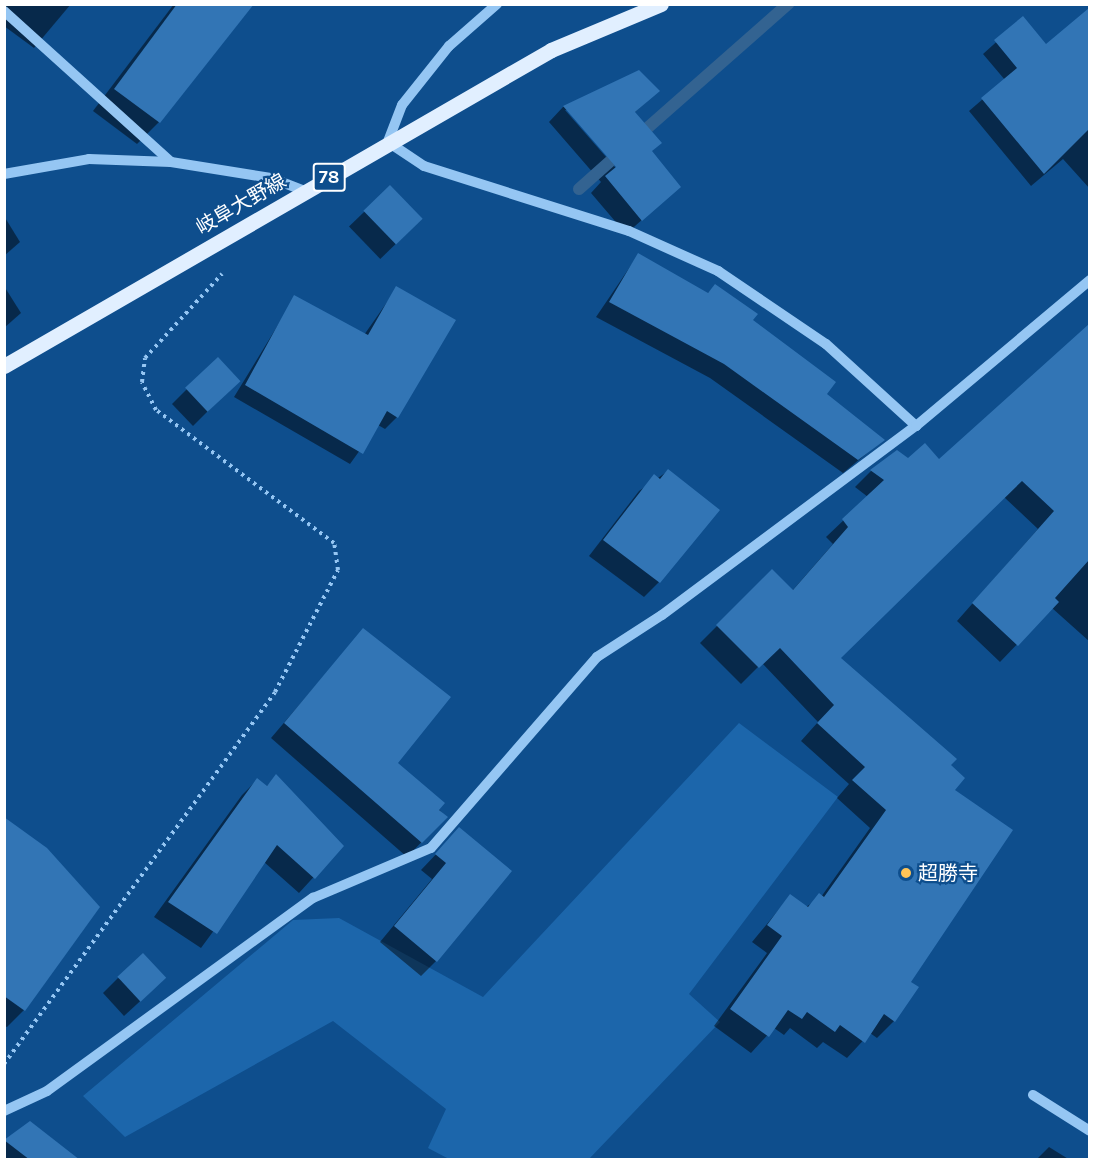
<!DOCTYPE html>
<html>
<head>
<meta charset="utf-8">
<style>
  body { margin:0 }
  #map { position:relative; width:1094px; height:1164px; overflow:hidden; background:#0e4e8d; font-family:Karla,"Noto Sans JP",sans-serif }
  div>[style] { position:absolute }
  .green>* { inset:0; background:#1c66ab }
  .shadow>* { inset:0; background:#0007; transform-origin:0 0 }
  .stream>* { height:12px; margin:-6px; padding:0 6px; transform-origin:6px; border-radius:6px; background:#336391 }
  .building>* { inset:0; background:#3275b5; transform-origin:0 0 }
  .path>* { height:4px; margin-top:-2px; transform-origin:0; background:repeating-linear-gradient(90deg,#95c6f3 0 3px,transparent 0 7.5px) }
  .minor>* { height:10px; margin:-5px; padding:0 5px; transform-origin:5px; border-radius:5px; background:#95c6f3 }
  .major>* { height:15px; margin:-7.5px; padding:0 7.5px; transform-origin:7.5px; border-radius:7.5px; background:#e1efff }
  .dots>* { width:16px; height:16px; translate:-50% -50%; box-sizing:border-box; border:3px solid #0e4e8d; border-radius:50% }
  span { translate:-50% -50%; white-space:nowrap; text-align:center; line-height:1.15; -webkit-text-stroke:4.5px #0e4e8d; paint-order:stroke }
  .shield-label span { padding:2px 4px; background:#0e4e8d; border:2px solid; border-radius:4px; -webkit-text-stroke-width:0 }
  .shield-label { font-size:18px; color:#fff; font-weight:700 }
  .street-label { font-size:20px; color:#fff }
  .poi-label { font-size:20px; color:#fff }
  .left { translate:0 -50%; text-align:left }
  .frame { position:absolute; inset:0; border:6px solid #fff; pointer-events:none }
</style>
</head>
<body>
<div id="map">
  <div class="green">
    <div style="clip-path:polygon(739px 723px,838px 797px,689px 994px,720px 1022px,589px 1159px,449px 1159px,428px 1148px,446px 1109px,333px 1021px,125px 1137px,83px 1096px,293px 920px,339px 918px,483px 997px)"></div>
  </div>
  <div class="shadow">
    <div style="clip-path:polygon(4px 4px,71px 4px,34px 48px,4px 26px)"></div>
    <div style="clip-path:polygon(174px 4px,238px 4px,159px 122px,137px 144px,93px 111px)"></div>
    <div style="clip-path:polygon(1023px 18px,1046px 46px,1090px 20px,1090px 189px,1063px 159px,1031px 186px,969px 111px,1005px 80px,983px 54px)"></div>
    <div style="clip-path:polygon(evenodd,639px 72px,658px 91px,634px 113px,650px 152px,679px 187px,626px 234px,591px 193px,601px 182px,549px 122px,563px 107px,639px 72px,565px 110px,569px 110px,622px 171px,620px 173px,565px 110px)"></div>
    <div style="left:390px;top:187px;width:45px;height:57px;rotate:46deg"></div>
    <div style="clip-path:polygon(4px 216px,20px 242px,4px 256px)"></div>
    <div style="clip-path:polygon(638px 255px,707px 294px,715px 286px,825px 394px,883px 440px,843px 473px,710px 378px,596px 317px)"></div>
    <div style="clip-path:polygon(4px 286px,21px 313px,4px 328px)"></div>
    <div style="clip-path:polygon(397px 288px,397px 417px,385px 429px,378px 425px,350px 464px,234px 397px,295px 297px,364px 335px)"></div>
    <div style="clip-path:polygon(1090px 326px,1090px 642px,1052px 608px,1000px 662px,957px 621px,1038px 529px,1004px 497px,839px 658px,949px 765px,953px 790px,909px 982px,894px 1021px,877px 1038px,870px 1033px,847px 1058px,823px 1042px,817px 1048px,790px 1028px,784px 1035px,774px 1028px,751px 1053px,714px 1026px,767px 953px,752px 942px,790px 896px,806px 907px,821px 897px,870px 828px,837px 798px,849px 784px,801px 741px,818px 722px,762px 663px,741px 684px,700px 643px,772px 571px,792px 591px,833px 544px,826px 537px,868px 497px,855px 487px,871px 471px,897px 451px,908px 460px,939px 461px)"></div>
    <div style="clip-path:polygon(187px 389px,223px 396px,193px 426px,172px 404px)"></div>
    <div style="clip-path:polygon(668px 471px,659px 582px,644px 597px,589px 556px,639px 491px)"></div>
    <div style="clip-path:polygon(363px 630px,396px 763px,446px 817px,407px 857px,271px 738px)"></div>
    <div style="clip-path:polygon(276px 776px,342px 846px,299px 893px,264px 862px,201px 948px,154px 917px,242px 795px,257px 780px,266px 787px)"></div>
    <div style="clip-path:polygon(4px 818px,24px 1010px,7px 1027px,4px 1026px)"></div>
    <div style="clip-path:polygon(460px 829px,436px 961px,421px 976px,380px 942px,432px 879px,421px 870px)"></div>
    <div style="clip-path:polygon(118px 978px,149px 993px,124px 1016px,103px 993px)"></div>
    <div style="clip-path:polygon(4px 1140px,72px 1160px,4px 1160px)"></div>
    <div style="clip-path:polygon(1049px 1147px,1070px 1160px,1036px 1160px)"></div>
  </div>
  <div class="stream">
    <div style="left:636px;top:138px;width:203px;rotate:-41.4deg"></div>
    <div style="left:579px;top:189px;width:59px;rotate:-41.6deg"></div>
  </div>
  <div class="building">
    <div style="clip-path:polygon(177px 4px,254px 4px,160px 123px,114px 89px)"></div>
    <div style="clip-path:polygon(1089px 8px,1089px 129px,1044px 174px,981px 98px,1017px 68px,994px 40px,1023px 16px,1046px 44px)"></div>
    <div style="clip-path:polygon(639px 70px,660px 91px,635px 112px,662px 143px,652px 151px,681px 187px,642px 221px,605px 176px,616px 167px,563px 106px)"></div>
    <div style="left:390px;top:185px;width:47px;height:37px;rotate:46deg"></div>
    <div style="clip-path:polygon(638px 253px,708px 293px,715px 284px,758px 314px,753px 320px,836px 382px,827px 394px,885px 440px,858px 460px,724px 364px,609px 302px)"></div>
    <div style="clip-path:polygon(396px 286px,456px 320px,398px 418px,387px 411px,363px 454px,245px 385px,294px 295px,368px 335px)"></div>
    <div style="clip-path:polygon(1089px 324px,1089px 560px,1055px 598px,1059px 602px,1018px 646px,972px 603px,1054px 511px,1022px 481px,841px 658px,957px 759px,951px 765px,965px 778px,955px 790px,1013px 830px,911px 982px,919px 987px,895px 1022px,884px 1014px,865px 1043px,840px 1025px,835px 1032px,807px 1012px,802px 1019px,788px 1010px,769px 1037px,730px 1009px,782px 936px,767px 925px,790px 894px,808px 907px,819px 893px,824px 897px,886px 810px,852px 780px,865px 767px,817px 723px,834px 705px,780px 648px,759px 668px,716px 625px,772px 569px,793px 590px,848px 527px,842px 519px,884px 480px,870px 470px,897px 450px,908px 458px,925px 443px,939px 459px)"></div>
    <div style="left:218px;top:357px;width:33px;height:45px;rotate:47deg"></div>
    <div style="clip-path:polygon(668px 469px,720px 510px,660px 583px,603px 540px,654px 474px,660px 479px)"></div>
    <div style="clip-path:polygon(363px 628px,451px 697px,398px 763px,445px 803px,439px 810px,448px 817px,422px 843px,284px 723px)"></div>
    <div style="clip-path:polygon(276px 774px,344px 846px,315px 879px,277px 845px,217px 934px,168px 902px,257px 778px,267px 786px)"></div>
    <div style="clip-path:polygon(4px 817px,47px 848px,100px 907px,25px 1011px,4px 996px)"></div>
    <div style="clip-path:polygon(459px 827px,512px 871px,437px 962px,394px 926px,446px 863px,435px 854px)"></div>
    <div style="left:143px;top:953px;width:34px;height:35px;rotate:47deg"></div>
    <div style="clip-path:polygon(30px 1121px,80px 1160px,30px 1160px,4px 1140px)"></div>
  </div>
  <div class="path">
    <div style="left:4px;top:1064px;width:460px;rotate:-53.9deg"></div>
    <div style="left:275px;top:692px;width:137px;rotate:-62.7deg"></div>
    <div style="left:338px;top:570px;width:27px;rotate:-98deg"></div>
    <div style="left:334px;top:543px;width:222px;rotate:-143.2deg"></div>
    <div style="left:156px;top:410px;width:31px;rotate:-117deg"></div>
    <div style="left:142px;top:382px;width:24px;rotate:-83deg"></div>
    <div style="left:145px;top:358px;width:114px;rotate:-47.5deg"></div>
  </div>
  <div class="minor">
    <div style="left:497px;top:4px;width:64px;rotate:138.8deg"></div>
    <div style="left:449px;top:46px;width:75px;rotate:128.5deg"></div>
    <div style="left:402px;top:105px;width:40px;rotate:111deg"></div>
    <div style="left:388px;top:142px;width:43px;rotate:33.7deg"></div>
    <div style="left:424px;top:166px;width:215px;rotate:17.6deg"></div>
    <div style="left:629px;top:231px;width:98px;rotate:24.2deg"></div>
    <div style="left:718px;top:271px;width:130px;rotate:34.1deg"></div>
    <div style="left:826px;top:344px;width:122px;rotate:42.3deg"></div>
    <div style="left:4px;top:11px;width:225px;rotate:42.1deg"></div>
    <div style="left:4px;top:174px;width:86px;rotate:-10deg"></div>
    <div style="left:89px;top:159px;width:82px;rotate:2.1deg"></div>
    <div style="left:171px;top:162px;width:101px;rotate:9.1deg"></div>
    <div style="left:271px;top:178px;width:36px;rotate:21deg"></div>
    <div style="left:1033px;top:1095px;width:67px;rotate:32.3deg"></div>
    <div style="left:4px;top:1111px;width:47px;rotate:-24.9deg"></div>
    <div style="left:47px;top:1091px;width:329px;rotate:-36deg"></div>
    <div style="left:313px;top:898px;width:128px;rotate:-23deg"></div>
    <div style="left:431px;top:848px;width:253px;rotate:-49deg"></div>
    <div style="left:597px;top:657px;width:77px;rotate:-32.9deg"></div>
    <div style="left:662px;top:615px;width:317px;rotate:-36.7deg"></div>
    <div style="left:916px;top:426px;width:227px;rotate:-40deg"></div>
  </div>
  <div class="major">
    <div style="left:4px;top:366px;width:632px;rotate:-30.01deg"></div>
    <div style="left:551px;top:50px;width:119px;rotate:-22.7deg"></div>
  </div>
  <div class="dots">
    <div style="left:906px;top:873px;background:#ffc457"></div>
  </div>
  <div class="shield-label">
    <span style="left:329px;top:177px">78</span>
  </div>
  <div class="street-label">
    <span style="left:241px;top:204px;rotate:-30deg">岐阜大野線</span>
  </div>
  <div class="poi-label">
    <span class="left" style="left:918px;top:873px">超勝寺</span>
  </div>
  <div class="frame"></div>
</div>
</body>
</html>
